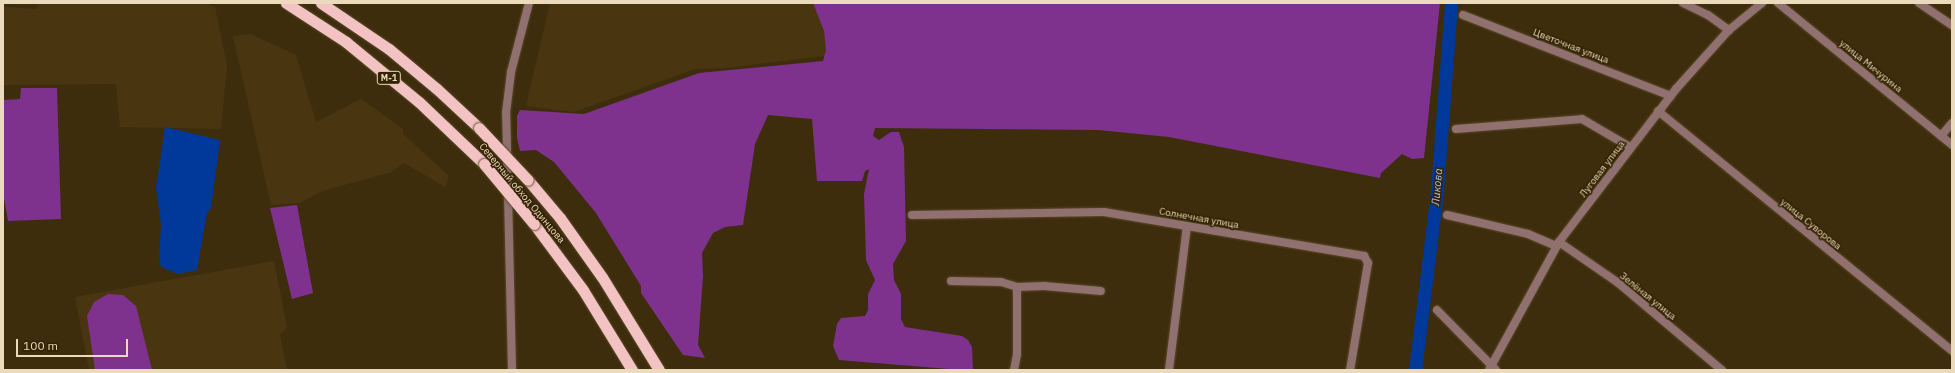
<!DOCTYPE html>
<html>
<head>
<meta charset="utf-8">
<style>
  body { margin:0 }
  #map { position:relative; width:1955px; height:373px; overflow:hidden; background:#3e2d0d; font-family:"IBM Plex Sans",sans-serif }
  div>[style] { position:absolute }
  .built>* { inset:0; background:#493611 }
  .green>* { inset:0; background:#7e328d }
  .water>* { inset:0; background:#00399a }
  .river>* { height:13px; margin:-6.5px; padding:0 6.5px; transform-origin:6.5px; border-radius:6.5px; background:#00399a }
  .roads { filter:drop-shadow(0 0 1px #5a4929) drop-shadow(0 0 1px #5a4929) }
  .minor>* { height:8px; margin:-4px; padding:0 4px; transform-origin:4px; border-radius:4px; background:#90716f }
  .trunk>* { height:11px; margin:-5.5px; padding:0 5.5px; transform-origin:5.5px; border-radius:5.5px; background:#f2c3c2 }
  .bridges { filter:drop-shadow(0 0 1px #5a4929) drop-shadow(0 0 1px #5a4929) }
  .trunk-bridge>* { height:11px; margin:-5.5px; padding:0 5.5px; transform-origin:5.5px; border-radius:5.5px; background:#f2c3c2 }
  span { translate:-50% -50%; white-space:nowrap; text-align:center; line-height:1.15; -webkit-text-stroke:3px #342303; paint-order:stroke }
  .shield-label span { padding:1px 3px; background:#342303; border:1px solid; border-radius:3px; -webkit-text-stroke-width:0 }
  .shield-label { font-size:9px; color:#ecdabd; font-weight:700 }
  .street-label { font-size:10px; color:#ecdabd }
  .water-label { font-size:11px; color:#a5c3f6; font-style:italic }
  .frame { position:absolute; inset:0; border:4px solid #ecdabd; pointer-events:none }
  .scale { position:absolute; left:16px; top:339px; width:112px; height:18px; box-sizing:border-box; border:2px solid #ecdabd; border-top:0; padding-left:5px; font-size:12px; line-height:14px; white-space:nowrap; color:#ecdabd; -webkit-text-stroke:3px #342303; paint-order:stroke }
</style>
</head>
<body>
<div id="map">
  <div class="built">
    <div style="clip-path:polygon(38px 3px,204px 3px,215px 7px,227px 66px,221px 129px,120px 127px,116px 84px,3px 85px,3px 7px,37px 9px)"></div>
    <div style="clip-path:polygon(550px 3px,815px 3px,834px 55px,725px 68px,695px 69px,574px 112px,526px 106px)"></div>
    <div style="clip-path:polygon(251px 34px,296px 55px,316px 122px,361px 99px,403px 129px,403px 134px,449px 176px,445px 187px,404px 163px,392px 172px,322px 191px,300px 203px,271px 205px,233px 36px)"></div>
    <div style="clip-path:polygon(274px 261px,287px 327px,280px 335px,287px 370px,89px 370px,75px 297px)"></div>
  </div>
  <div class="green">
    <div style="clip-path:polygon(813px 3px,1440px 3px,1424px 158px,1412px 159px,1402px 154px,1381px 173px,1380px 178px,1169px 137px,1098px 130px,875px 128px,873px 136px,879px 140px,891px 132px,899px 132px,904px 147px,906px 241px,893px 264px,894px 280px,901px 294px,901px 319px,905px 327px,962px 336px,968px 340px,972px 347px,973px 370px,961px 370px,839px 360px,833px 346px,837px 324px,841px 318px,865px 316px,868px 310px,868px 294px,875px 280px,866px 260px,864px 194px,869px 169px,865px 171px,862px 181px,817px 181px,812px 119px,768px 115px,755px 144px,743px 225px,725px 227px,713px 233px,702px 253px,703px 276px,698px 345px,705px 358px,683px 355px,641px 293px,641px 286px,596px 213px,554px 162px,536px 150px,520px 151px,517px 138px,517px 116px,520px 110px,584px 114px,699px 73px,823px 61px,826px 50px,824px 31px)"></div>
    <div style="clip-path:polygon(21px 88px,57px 88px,61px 219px,8px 221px,3px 193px,3px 100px,20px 99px)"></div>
    <div style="clip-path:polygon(297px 205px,313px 293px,292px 299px,270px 208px)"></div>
    <div style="clip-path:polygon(108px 294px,123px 295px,136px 306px,152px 370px,95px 370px,87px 316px,94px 302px)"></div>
  </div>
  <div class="water">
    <div style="clip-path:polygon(165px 127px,220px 140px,211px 208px,207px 213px,197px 270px,178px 274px,161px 267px,159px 257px,161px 225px,156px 188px)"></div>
  </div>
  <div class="river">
    <div style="left:1415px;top:370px;width:181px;rotate:-83deg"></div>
    <div style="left:1437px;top:190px;width:188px;rotate:-85.7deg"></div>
  </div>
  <div class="roads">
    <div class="minor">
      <div style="left:1683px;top:3px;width:28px;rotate:26deg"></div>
      <div style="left:1708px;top:15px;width:26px;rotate:36deg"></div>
      <div style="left:1778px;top:3px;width:225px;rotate:39.2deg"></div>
      <div style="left:1919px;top:3px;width:40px;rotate:34deg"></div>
      <div style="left:1463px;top:15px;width:223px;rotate:21.3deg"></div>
      <div style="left:1658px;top:111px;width:380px;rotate:39.2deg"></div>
      <div style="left:1456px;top:129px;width:126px;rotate:-4.5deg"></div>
      <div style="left:1582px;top:119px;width:56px;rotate:30.3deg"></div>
      <div style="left:1941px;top:136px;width:17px;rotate:-50deg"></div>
      <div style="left:912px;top:215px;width:192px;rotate:-0.9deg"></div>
      <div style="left:1104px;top:212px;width:264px;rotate:9.6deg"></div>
      <div style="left:1364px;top:256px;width:8px;rotate:60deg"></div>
      <div style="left:1368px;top:263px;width:109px;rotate:99.5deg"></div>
      <div style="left:1447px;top:215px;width:83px;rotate:13.2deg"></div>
      <div style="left:1528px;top:234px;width:30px;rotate:23deg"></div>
      <div style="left:1559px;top:242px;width:70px;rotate:34.6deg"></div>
      <div style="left:1617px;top:282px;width:137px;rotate:40deg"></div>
      <div style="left:951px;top:281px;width:50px;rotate:1.1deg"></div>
      <div style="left:1001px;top:282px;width:17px;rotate:17deg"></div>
      <div style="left:1017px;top:287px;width:27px;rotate:-2deg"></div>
      <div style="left:1044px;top:286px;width:57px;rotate:5deg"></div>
      <div style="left:1437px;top:310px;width:84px;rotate:45.5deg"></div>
      <div style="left:512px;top:370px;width:257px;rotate:-91.3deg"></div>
      <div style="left:506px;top:113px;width:41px;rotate:-83deg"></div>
      <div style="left:511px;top:72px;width:71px;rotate:-75.4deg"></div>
      <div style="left:1014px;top:370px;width:16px;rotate:-79deg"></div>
      <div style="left:1017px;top:354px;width:67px;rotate:-90deg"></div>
      <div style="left:1169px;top:370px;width:145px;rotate:-82.9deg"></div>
      <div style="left:1489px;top:370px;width:146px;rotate:-61.3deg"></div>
      <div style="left:1559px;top:242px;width:193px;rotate:-52.6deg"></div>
      <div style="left:1676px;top:89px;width:79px;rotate:-48.1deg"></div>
      <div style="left:1729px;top:30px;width:43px;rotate:-39.3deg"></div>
    </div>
    <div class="trunk">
      <div style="left:286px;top:3px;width:72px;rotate:33deg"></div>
      <div style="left:346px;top:42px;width:94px;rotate:39.4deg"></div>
      <div style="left:419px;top:102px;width:90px;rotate:43.6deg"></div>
      <div style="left:321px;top:3px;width:82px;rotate:34.1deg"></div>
      <div style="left:389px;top:49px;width:62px;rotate:39.8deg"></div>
      <div style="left:437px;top:89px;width:57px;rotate:42.9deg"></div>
      <div style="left:528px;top:180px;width:50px;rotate:49.9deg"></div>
      <div style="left:560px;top:218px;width:72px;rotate:54.6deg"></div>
      <div style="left:602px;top:277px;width:109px;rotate:58.5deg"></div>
      <div style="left:534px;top:224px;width:82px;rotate:53.4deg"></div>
      <div style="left:583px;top:290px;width:94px;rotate:58.5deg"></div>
    </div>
  </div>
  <div class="bridges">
    <div class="trunk-bridge">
      <div style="left:479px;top:128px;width:71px;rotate:46.7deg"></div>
      <div style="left:484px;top:164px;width:78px;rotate:50.2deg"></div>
    </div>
  </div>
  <div class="shield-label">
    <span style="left:389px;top:78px">М-1</span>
  </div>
  <div class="street-label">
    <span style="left:1571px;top:46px;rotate:21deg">Цветочная улица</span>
    <span style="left:1871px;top:66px;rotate:39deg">улица Мичурина</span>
    <span style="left:1602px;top:169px;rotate:-53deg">Луговая улица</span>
    <span style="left:522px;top:193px;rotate:50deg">Северный обход Одинцова</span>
    <span style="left:1199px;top:218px;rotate:10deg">Солнечная улица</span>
    <span style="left:1811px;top:224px;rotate:39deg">улица Суворова</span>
    <span style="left:1648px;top:296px;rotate:39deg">Зелёная улица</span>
  </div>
  <div class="water-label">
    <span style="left:1437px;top:187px;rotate:-85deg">Ликова</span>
  </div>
  <div class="frame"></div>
  <div class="scale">100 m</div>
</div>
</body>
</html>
